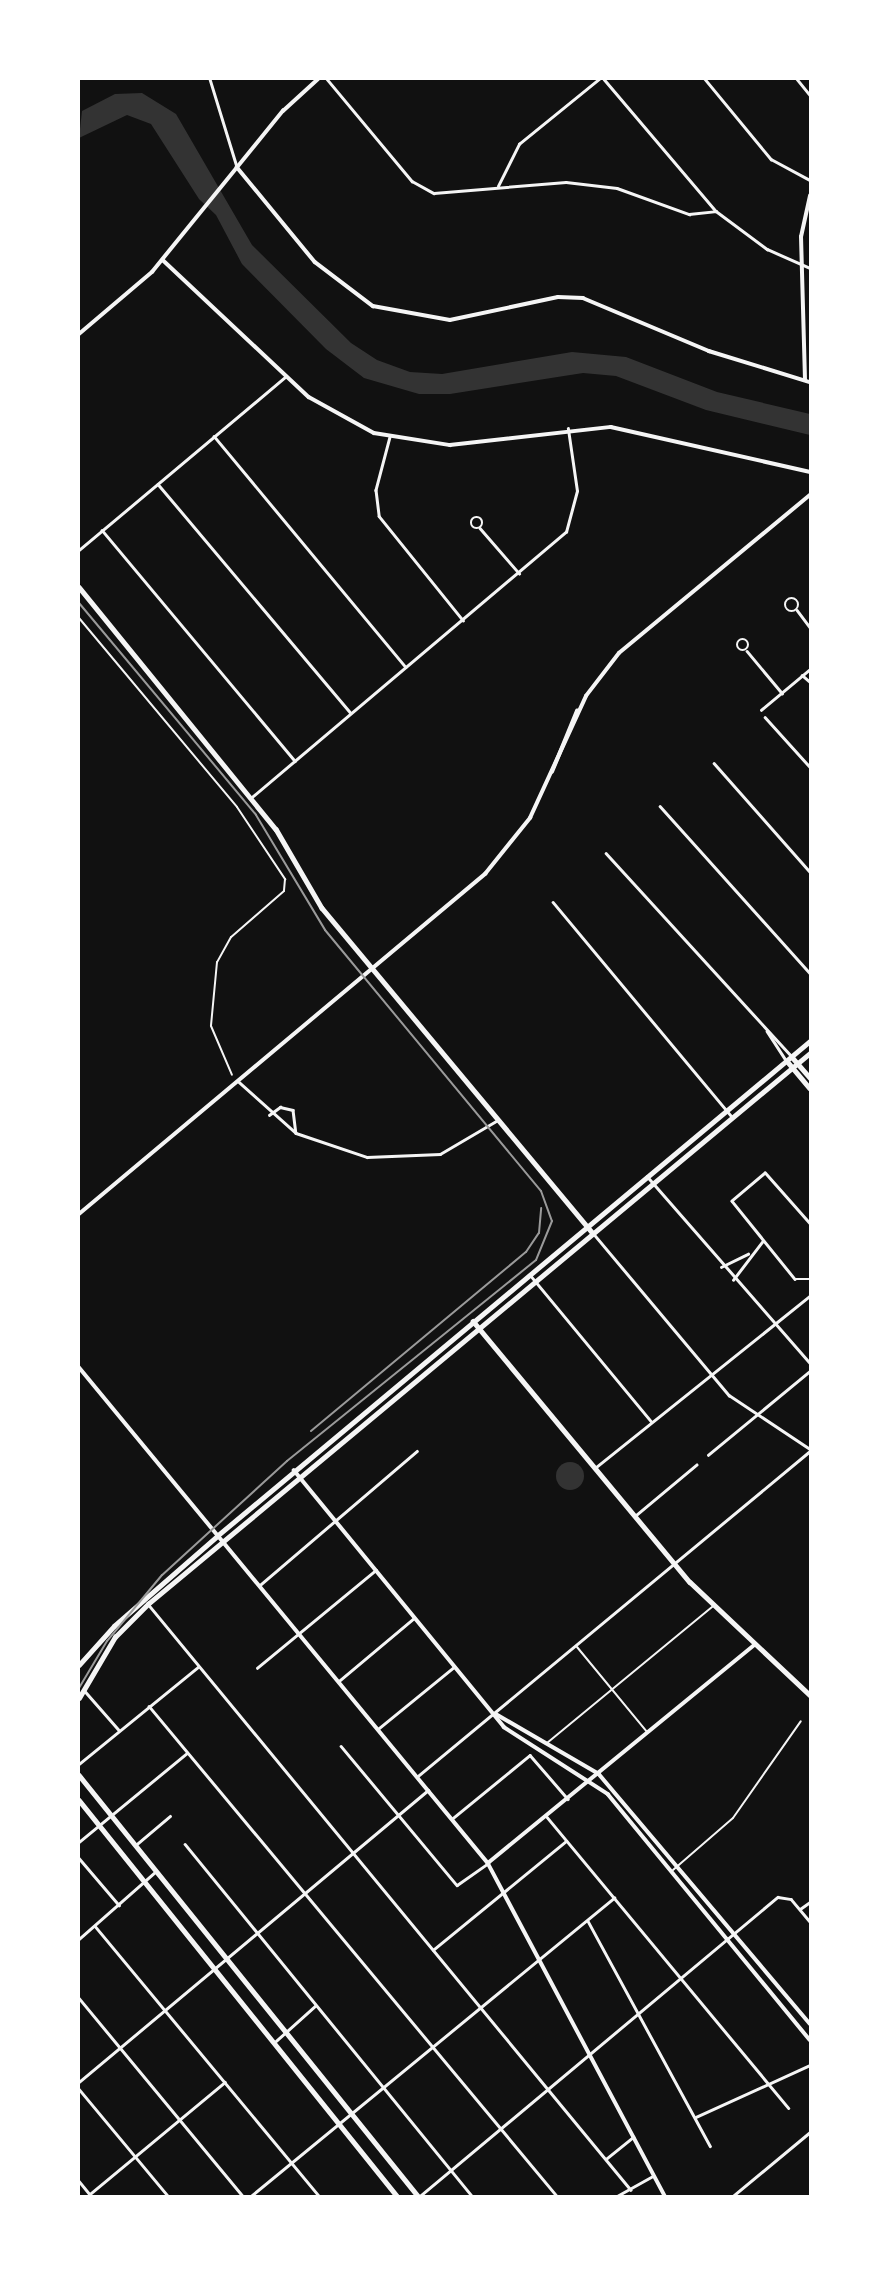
<!DOCTYPE html>
<html>
<head>
<meta charset="utf-8">
<style>
  body { margin:0 }
  #map { position:relative; width:889px; height:2275px; overflow:hidden; background:#111; font-family:Rubik,sans-serif }
  div>[style] { position:absolute }
  .water>* { inset:0; background:#333 }
  .round { border-radius:50% }
  .service>* { height:2px; margin:-1px; padding:0 1px; transform-origin:1px; border-radius:1px; background:#f5f5f5 }
  .minor>* { height:2.5px; margin:-1.25px; padding:0 1.25px; transform-origin:1.25px; border-radius:1.25px; background:#f5f5f5 }
  .minor>.ring { margin:-1.25px; padding:0; box-sizing:content-box; background:none; border:2.5px solid #f5f5f5; border-radius:50% }
  .tertiary>* { height:3.5px; margin:-1.75px; padding:0 1.75px; transform-origin:1.75px; border-radius:1.75px; background:#f5f5f5 }
  .secondary>* { height:4.5px; margin:-2.25px; padding:0 2.25px; transform-origin:2.25px; border-radius:2.25px; background:#f5f5f5 }
  .primary>* { height:4.5px; margin:-2.25px; padding:0 2.25px; transform-origin:2.25px; border-radius:2.25px; background:#f5f5f5 }
  .tram>* { height:2px; margin:-1px; padding:0 1px; transform-origin:1px; border-radius:1px; background:#9a9a9a }
  span { translate:-50% -50%; white-space:nowrap; text-align:center; line-height:1.15; -webkit-text-stroke:7px #fff; paint-order:stroke }
  .frame { position:absolute; inset:0; border:80px solid #fff; pointer-events:none }
</style>
</head>
<body>
<div id="map">
  <div class="water">
    <div style="clip-path:polygon(142px 93px,176px 114px,252px 245px,351px 343px,377px 360px,410px 372px,442px 374px,572px 352px,626px 357px,717px 392px,810px 414px,810px 435px,706px 410px,616px 376px,583px 373px,450px 394px,419px 394px,364px 378px,326px 349px,242px 264px,216px 215px,199px 199px,151px 124px,127px 115px,79px 138px,82px 111px,115px 94px)"></div>
    <div class="round" style="left:556px;top:1462px;width:28px;height:28px"></div>
  </div>
  <div class="service">
    <div style="left:79px;top:618px;width:246px;rotate:50.1deg"></div>
    <div style="left:237px;top:807px;width:87px;rotate:56.3deg"></div>
    <div style="left:285px;top:879px;width:12px;rotate:95deg"></div>
    <div style="left:284px;top:891px;width:70px;rotate:139deg"></div>
    <div style="left:231px;top:937px;width:29px;rotate:119deg"></div>
    <div style="left:217px;top:962px;width:64px;rotate:95.4deg"></div>
    <div style="left:211px;top:1026px;width:53px;rotate:66.8deg"></div>
    <div style="left:577px;top:1647px;width:110px;rotate:50.5deg"></div>
    <div style="left:547px;top:1743px;width:215px;rotate:-39.5deg"></div>
    <div style="left:673px;top:1870px;width:79px;rotate:-40.9deg"></div>
    <div style="left:733px;top:1818px;width:118px;rotate:-55deg"></div>
  </div>
  <div class="minor">
    <div style="left:210px;top:79px;width:92px;rotate:72.9deg"></div>
    <div style="left:327px;top:79px;width:133px;rotate:50.2deg"></div>
    <div style="left:412px;top:181px;width:25px;rotate:29deg"></div>
    <div style="left:434px;top:193px;width:132px;rotate:-4.8deg"></div>
    <div style="left:566px;top:182px;width:51px;rotate:6.7deg"></div>
    <div style="left:617px;top:188px;width:77px;rotate:19.9deg"></div>
    <div style="left:689px;top:214px;width:27px;rotate:-6deg"></div>
    <div style="left:604px;top:79px;width:173px;rotate:49.7deg"></div>
    <div style="left:716px;top:211px;width:64px;rotate:36.7deg"></div>
    <div style="left:767px;top:249px;width:47px;rotate:23.8deg"></div>
    <div style="left:705px;top:79px;width:104px;rotate:50.5deg"></div>
    <div style="left:771px;top:159px;width:44px;rotate:28.3deg"></div>
    <div style="left:797px;top:79px;width:21px;rotate:51deg"></div>
    <div style="left:498px;top:186px;width:47px;rotate:-63.4deg"></div>
    <div style="left:519px;top:144px;width:103px;rotate:-39.1deg"></div>
    <div style="left:214px;top:436px;width:300px;rotate:50.3deg"></div>
    <div style="left:390px;top:437px;width:55px;rotate:104.8deg"></div>
    <div style="left:376px;top:490px;width:26px;rotate:83deg"></div>
    <div style="left:379px;top:516px;width:134px;rotate:51.1deg"></div>
    <div style="left:158px;top:484px;width:299px;rotate:49.9deg"></div>
    <div class="ring" style="left:471.5px;top:517.5px;width:8.5px;height:8.5px"></div>
    <div style="left:480px;top:528px;width:60px;rotate:49.1deg"></div>
    <div style="left:102px;top:530px;width:301px;rotate:50.1deg"></div>
    <div style="left:79px;top:550px;width:269px;rotate:-40deg"></div>
    <div class="ring" style="left:785px;top:598px;width:11.5px;height:11.5px"></div>
    <div style="left:797px;top:610px;width:21px;rotate:53deg"></div>
    <div class="ring" style="left:737px;top:639px;width:9.5px;height:9.5px"></div>
    <div style="left:747px;top:651px;width:55px;rotate:50.2deg"></div>
    <div style="left:802px;top:675px;width:11px;rotate:41deg"></div>
    <div style="left:761px;top:710px;width:64px;rotate:-39.9deg"></div>
    <div style="left:765px;top:717px;width:67px;rotate:48deg"></div>
    <div style="left:714px;top:763px;width:145px;rotate:48.6deg"></div>
    <div style="left:252px;top:797px;width:411px;rotate:-40.2deg"></div>
    <div style="left:566px;top:532px;width:42px;rotate:-75deg"></div>
    <div style="left:577px;top:491px;width:63px;rotate:-98.3deg"></div>
    <div style="left:660px;top:806px;width:224px;rotate:48.1deg"></div>
    <div style="left:606px;top:853px;width:276px;rotate:47.6deg"></div>
    <div style="left:553px;top:902px;width:280px;rotate:50.2deg"></div>
    <div style="left:767px;top:1031px;width:35px;rotate:57deg"></div>
    <div style="left:239px;top:1082px;width:76px;rotate:41.8deg"></div>
    <div style="left:296px;top:1133px;width:75px;rotate:18.7deg"></div>
    <div style="left:367px;top:1157px;width:73px;rotate:-2.4deg"></div>
    <div style="left:440px;top:1154px;width:67px;rotate:-30.4deg"></div>
    <div style="left:269px;top:1115px;width:14px;rotate:-36deg"></div>
    <div style="left:280px;top:1107px;width:13px;rotate:13deg"></div>
    <div style="left:293px;top:1110px;width:23px;rotate:83deg"></div>
    <div style="left:647px;top:1176px;width:248px;rotate:48.9deg"></div>
    <div style="left:810px;top:1224px;width:68px;rotate:-131.4deg"></div>
    <div style="left:765px;top:1173px;width:43px;rotate:139.7deg"></div>
    <div style="left:732px;top:1201px;width:100px;rotate:51.1deg"></div>
    <div style="left:795px;top:1279px;width:15px"></div>
    <div style="left:593px;top:1233px;width:212px;rotate:50deg"></div>
    <div style="left:729px;top:1395px;width:97px;rotate:33.7deg"></div>
    <div style="left:721px;top:1267px;width:30px;rotate:-26deg"></div>
    <div style="left:531px;top:1276px;width:188px;rotate:50.4deg"></div>
    <div style="left:733px;top:1280px;width:48px;rotate:-52.7deg"></div>
    <div style="left:708px;top:1455px;width:132px;rotate:-39.5deg"></div>
    <div style="left:595px;top:1468px;width:275px;rotate:-38.7deg"></div>
    <div style="left:635px;top:1516px;width:80px;rotate:-39.9deg"></div>
    <div style="left:260px;top:1585px;width:206px;rotate:-40.5deg"></div>
    <div style="left:148px;top:1604px;width:759px;rotate:50.5deg"></div>
    <div style="left:257px;top:1668px;width:154px;rotate:-39.5deg"></div>
    <div style="left:339px;top:1681px;width:98px;rotate:-40deg"></div>
    <div style="left:84px;top:1690px;width:53px;rotate:48.8deg"></div>
    <div style="left:149px;top:1706px;width:638px;rotate:50.22deg"></div>
    <div style="left:378px;top:1729px;width:98px;rotate:-39.2deg"></div>
    <div style="left:341px;top:1746px;width:181px;rotate:50.2deg"></div>
    <div style="left:457px;top:1885px;width:38px;rotate:-35deg"></div>
    <div style="left:79px;top:1764px;width:154px;rotate:-39.2deg"></div>
    <div style="left:418px;top:1776px;width:509px;rotate:-39.66deg"></div>
    <div style="left:547px;top:1817px;width:378px;rotate:50.3deg"></div>
    <div style="left:453px;top:1818px;width:99px;rotate:-39.3deg"></div>
    <div style="left:530px;top:1755px;width:58px;rotate:49.2deg"></div>
    <div style="left:79px;top:1842px;width:140px;rotate:-39.5deg"></div>
    <div style="left:137px;top:1844px;width:43px;rotate:-40.3deg"></div>
    <div style="left:185px;top:1844px;width:454px;rotate:50.8deg"></div>
    <div style="left:79px;top:1858px;width:62px;rotate:49.6deg"></div>
    <div style="left:800px;top:1909px;width:12px;rotate:-35deg"></div>
    <div style="left:588px;top:1921px;width:256px;rotate:61.5deg"></div>
    <div style="left:95px;top:1926px;width:351px;rotate:50.3deg"></div>
    <div style="left:79px;top:1939px;width:101px;rotate:-41.4deg"></div>
    <div style="left:433px;top:1950px;width:172px;rotate:-39.3deg"></div>
    <div style="left:79px;top:1998px;width:257px;rotate:50.4deg"></div>
    <div style="left:276px;top:2041px;width:52px;rotate:-41.9deg"></div>
    <div style="left:79px;top:2082px;width:455px;rotate:-39.9deg"></div>
    <div style="left:79px;top:2089px;width:139px;rotate:50.2deg"></div>
    <div style="left:696px;top:2117px;width:125px;rotate:-24.5deg"></div>
    <div style="left:606px;top:2159px;width:35px;rotate:-39deg"></div>
    <div style="left:79px;top:2181px;width:19px;rotate:51deg"></div>
    <div style="left:90px;top:2194px;width:175px;rotate:-39.7deg"></div>
    <div style="left:251px;top:2196px;width:470px;rotate:-39.4deg"></div>
    <div style="left:420px;top:2196px;width:466px;rotate:-39.9deg"></div>
    <div style="left:778px;top:1897px;width:13px;rotate:9deg"></div>
    <div style="left:791px;top:1899px;width:30px;rotate:50deg"></div>
    <div style="left:617px;top:2196px;width:41px;rotate:-29.1deg"></div>
    <div style="left:733px;top:2196px;width:100px;rotate:-39.7deg"></div>
  </div>
  <div class="tertiary">
    <div style="left:237px;top:167px;width:123px;rotate:50.6deg"></div>
    <div style="left:315px;top:262px;width:73px;rotate:37.2deg"></div>
    <div style="left:373px;top:306px;width:78px;rotate:10.3deg"></div>
    <div style="left:450px;top:320px;width:110px;rotate:-12deg"></div>
    <div style="left:558px;top:297px;width:25px;rotate:2deg"></div>
    <div style="left:583px;top:298px;width:137px;rotate:22.8deg"></div>
    <div style="left:709px;top:351px;width:106px;rotate:17.1deg"></div>
    <div style="left:163px;top:260px;width:200px;rotate:43.2deg"></div>
    <div style="left:309px;top:397px;width:74px;rotate:29deg"></div>
    <div style="left:374px;top:433px;width:77px;rotate:9deg"></div>
    <div style="left:450px;top:445px;width:162px;rotate:-6.4deg"></div>
    <div style="left:611px;top:427px;width:204px;rotate:12.7deg"></div>
    <div style="left:79px;top:334px;width:96px;rotate:-40.3deg"></div>
    <div style="left:152px;top:272px;width:208px;rotate:-50.9deg"></div>
    <div style="left:283px;top:111px;width:47px;rotate:-42.4deg"></div>
    <div style="left:805px;top:380px;width:143px;rotate:-91.6deg"></div>
    <div style="left:801px;top:237px;width:42px;rotate:-77.6deg"></div>
    <div style="left:552px;top:772px;width:66px;rotate:-67.7deg"></div>
    <div style="left:79px;top:1214px;width:530px;rotate:-39.94deg"></div>
    <div style="left:485px;top:874px;width:72px;rotate:-51.2deg"></div>
    <div style="left:530px;top:818px;width:134px;rotate:-65.3deg"></div>
    <div style="left:586px;top:696px;width:54px;rotate:-52.5deg"></div>
    <div style="left:619px;top:653px;width:248px;rotate:-39.6deg"></div>
    <div style="left:79px;top:1367px;width:643px;rotate:50.49deg"></div>
    <div style="left:488px;top:1863px;width:377px;rotate:62deg"></div>
    <div style="left:294px;top:1470px;width:332px;rotate:50.7deg"></div>
    <div style="left:504px;top:1727px;width:124px;rotate:32.8deg"></div>
    <div style="left:608px;top:1794px;width:318px;rotate:50.6deg"></div>
    <div style="left:496px;top:1714px;width:119px;rotate:30.2deg"></div>
    <div style="left:599px;top:1774px;width:327px;rotate:49.8deg"></div>
    <div style="left:488px;top:1863px;width:344px;rotate:-39.3deg"></div>
  </div>
  <div class="secondary">
    <div style="left:79px;top:587px;width:312px;rotate:50.9deg"></div>
    <div style="left:276px;top:829px;width:91px;rotate:59.8deg"></div>
    <div style="left:322px;top:908px;width:423px;rotate:50.2deg"></div>
    <div style="left:792px;top:1057px;width:28px;rotate:49deg"></div>
    <div style="left:787px;top:1061px;width:35px;rotate:50deg"></div>
    <div style="left:473px;top:1321px;width:339px;rotate:50.3deg"></div>
    <div style="left:690px;top:1582px;width:165px;rotate:43.3deg"></div>
    <div style="left:79px;top:1665px;width:52px;rotate:-48.1deg"></div>
    <div style="left:114px;top:1626px;width:137px;rotate:-41.1deg"></div>
    <div style="left:217px;top:1536px;width:772px;rotate:-39.85deg"></div>
    <div style="left:79px;top:1698px;width:71px;rotate:-59.5deg"></div>
    <div style="left:115px;top:1637px;width:47px;rotate:-45deg"></div>
    <div style="left:148px;top:1604px;width:861px;rotate:-39.77deg"></div>
  </div>
  <div class="primary">
    <div style="left:79px;top:1775px;width:541px;rotate:51.16deg"></div>
    <div style="left:79px;top:1800px;width:508px;rotate:51.23deg"></div>
  </div>
  <div class="tram">
    <div style="left:79px;top:603px;width:276px;rotate:50.1deg"></div>
    <div style="left:256px;top:815px;width:134px;rotate:59deg"></div>
    <div style="left:325px;top:930px;width:339px;rotate:50.4deg"></div>
    <div style="left:541px;top:1191px;width:32px;rotate:70deg"></div>
    <div style="left:552px;top:1221px;width:42px;rotate:112.3deg"></div>
    <div style="left:536px;top:1260px;width:320px;rotate:141.1deg"></div>
    <div style="left:287px;top:1461px;width:169px;rotate:137.6deg"></div>
    <div style="left:162px;top:1575px;width:86px;rotate:129.8deg"></div>
    <div style="left:107px;top:1641px;width:55px;rotate:120.8deg"></div>
    <div style="left:311px;top:1431px;width:280px;rotate:-39.8deg"></div>
    <div style="left:526px;top:1252px;width:23px;rotate:-56deg"></div>
    <div style="left:539px;top:1233px;width:25px;rotate:-85deg"></div>
  </div>
  <div class="frame"></div>
</div>
</body>
</html>
